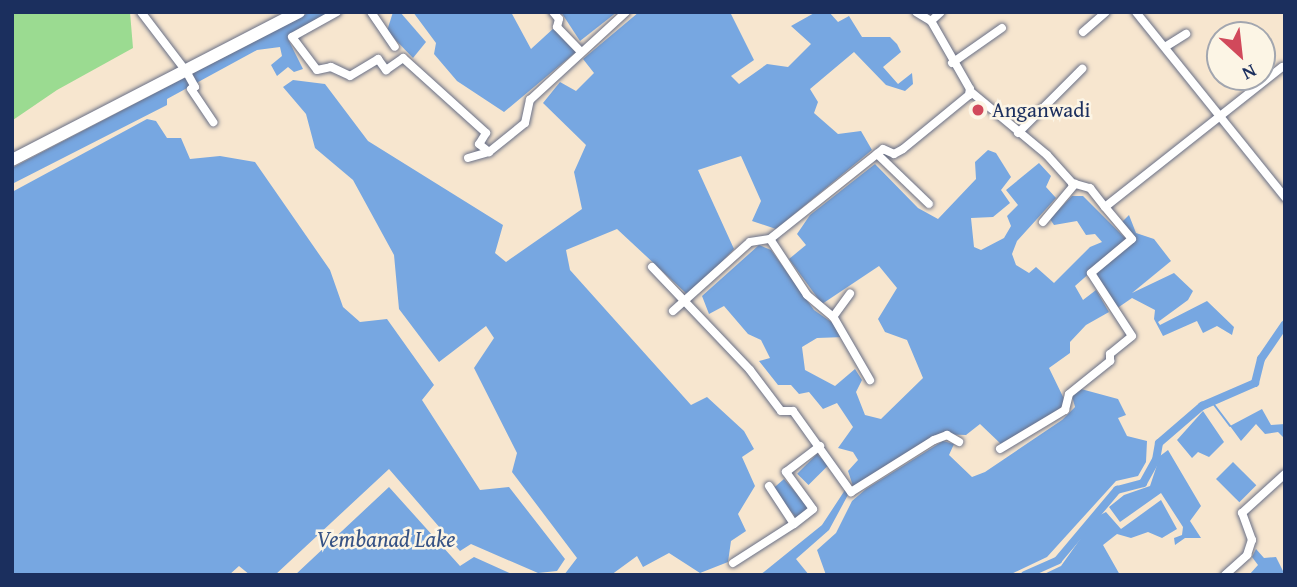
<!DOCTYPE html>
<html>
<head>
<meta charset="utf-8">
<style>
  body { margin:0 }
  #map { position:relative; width:1297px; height:587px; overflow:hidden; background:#f7e6cf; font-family:"Gentium Book Plus",serif }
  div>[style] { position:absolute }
  .green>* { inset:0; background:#9bdb91 }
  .water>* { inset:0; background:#77a7e1; transform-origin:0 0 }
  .stream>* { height:2px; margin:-1px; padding:0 1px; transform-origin:1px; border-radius:1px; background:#77a7e1 }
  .canal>* { height:8px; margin:-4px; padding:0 4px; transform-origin:4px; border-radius:4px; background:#77a7e1 }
  .roads { filter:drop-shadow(0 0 2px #686f86) drop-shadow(0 0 2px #686f86) }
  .street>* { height:8px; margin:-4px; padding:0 4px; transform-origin:4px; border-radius:4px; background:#fff }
  .secondary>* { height:12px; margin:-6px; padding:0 6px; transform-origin:6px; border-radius:6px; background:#fff }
  .dots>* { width:19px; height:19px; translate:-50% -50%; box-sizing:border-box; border:4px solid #fcf5e5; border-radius:50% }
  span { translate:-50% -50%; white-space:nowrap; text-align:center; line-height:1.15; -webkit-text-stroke:5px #fcf5e5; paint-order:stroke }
  .poi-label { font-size:21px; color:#1b2f5e }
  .left { translate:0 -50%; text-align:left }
  .water-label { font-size:23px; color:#375385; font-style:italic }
  .frame { position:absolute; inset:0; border:14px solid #1b2f5e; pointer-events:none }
  .north { position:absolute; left:1206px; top:21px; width:70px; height:70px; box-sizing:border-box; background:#fcf5e5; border:2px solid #a2a6af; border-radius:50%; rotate:153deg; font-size:19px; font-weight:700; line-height:28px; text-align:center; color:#1b2f5e }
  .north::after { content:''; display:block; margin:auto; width:24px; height:32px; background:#d1495b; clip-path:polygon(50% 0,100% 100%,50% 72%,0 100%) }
</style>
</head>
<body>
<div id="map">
  <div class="green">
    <div style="clip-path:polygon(12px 12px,130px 12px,133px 48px,57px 90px,13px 120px)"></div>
  </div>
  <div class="water">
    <div style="clip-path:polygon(310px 12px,333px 12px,288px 39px,303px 69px,294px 72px,288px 67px,277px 76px,271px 65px,282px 56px,280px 47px,257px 50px,167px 99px,167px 105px,12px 184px,12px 168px)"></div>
    <div style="clip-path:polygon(393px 12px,400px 12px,426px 42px,413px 58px,387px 31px)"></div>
    <div style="clip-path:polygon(413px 12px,511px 12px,531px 49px,555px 27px,577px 51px,504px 112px,457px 81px,434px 54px,436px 43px)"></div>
    <div style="clip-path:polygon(561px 12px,617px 12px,580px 41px)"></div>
    <div style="clip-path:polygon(639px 12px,730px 12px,754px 60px,731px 76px,739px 84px,767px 64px,788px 67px,811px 44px,791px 26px,816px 12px,829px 12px,838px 22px,849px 16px,862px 37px,890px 37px,897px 44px,901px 52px,883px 67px,898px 84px,912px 73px,913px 84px,905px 91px,886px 85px,854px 52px,810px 89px,818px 102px,814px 113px,838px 134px,861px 131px,872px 150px,776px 229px,752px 221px,761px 201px,741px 156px,698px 170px,734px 249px,689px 296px,617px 229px,566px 250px,570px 270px,691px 405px,707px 397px,744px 431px,754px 449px,742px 457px,755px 486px,738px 514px,746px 531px,731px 541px,728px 562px,700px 573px,669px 553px,643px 567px,637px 556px,611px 575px,564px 575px,577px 558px,512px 472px,517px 453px,474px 368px,494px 338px,486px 326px,439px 362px,399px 309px,394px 255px,353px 180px,315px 148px,306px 114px,283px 87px,293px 80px,325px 84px,368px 141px,503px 225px,495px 253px,506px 262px,582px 209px,574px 172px,586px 145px,543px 103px,560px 82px,576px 91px,594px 73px,583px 59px)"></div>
    <div style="clip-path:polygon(147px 119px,156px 121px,167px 138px,181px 138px,190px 159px,220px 156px,255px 162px,330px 270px,343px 307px,360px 322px,387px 319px,434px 385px,422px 400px,480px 490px,509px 487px,565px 559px,557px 571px,538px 573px,471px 544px,460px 551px,389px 469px,275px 575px,250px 575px,239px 566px,229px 575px,12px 575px,12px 192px)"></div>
    <div style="clip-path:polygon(988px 150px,996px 153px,1011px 177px,1001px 190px,1010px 203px,993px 217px,971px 218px,974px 247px,981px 250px,1004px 238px,1011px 226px,1007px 216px,1018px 205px,1006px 190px,1039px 163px,1051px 176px,1046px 187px,1056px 198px,1017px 241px,1012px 254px,1016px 265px,1029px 273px,1036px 267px,1054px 283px,1090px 247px,1102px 242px,1095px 234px,1086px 235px,1077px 221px,1054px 225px,1050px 219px,1072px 196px,1083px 196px,1127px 240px,1075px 286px,1083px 300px,1096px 290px,1109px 312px,1086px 325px,1070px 342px,1070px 353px,1049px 368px,1066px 403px,1052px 415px,1002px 445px,980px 424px,966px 435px,939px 434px,854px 489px,848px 471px,858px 460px,853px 452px,838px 448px,853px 427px,837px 403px,823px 409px,809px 392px,799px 394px,791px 385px,778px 385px,759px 361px,770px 358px,761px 340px,748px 334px,724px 306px,709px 314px,702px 296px,759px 245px,771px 250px,814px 310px,837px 326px,844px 337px,817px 338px,802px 347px,805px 370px,835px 386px,855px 369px,862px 380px,856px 392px,865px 415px,881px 419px,923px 378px,907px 340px,885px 332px,878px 319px,897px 288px,879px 266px,822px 304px,789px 259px,806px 245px,797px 234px,810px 215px,875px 164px,918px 208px,938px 219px,976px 179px,975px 162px)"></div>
    <div style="clip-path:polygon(1129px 215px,1136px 233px,1154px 239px,1171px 261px,1132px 293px,1174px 273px,1193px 291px,1188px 300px,1158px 322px,1160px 325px,1207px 301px,1234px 327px,1232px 335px,1217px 326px,1203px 333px,1197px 321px,1163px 336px,1154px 319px,1155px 310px,1132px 298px,1116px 309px,1094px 274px,1133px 243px,1121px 223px)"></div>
    <div style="clip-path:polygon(1081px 389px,1118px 399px,1126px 415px,1118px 418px,1127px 436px,1147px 441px,1146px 462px,1138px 476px,1116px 481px,1047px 557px,1009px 575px,826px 575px,817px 550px,836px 533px,852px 501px,866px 489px,943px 441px,954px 444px,949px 455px,972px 477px,985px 472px,1062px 420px,1075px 407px,1072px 396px)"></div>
    <div style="clip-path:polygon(1262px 409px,1271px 425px,1285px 424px,1285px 439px,1278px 432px,1265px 434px,1256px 424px,1241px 441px,1230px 426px)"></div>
    <div style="clip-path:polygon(1203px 411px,1224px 442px,1209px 457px,1198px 452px,1192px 458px,1177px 440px)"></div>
    <div style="clip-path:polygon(1168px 450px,1201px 506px,1190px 521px,1201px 538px,1185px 538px,1175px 545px,1174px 538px,1182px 535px,1183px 527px,1161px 493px,1120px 522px,1109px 507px,1124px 495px,1150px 486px,1160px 456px)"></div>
    <div style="left:817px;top:454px;width:16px;height:28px;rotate:45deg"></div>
    <div style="left:1233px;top:462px;width:33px;height:24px;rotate:45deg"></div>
    <div style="left:784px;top:479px;width:38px;height:16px;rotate:49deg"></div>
    <div style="clip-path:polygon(389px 487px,460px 566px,474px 557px,514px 575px,295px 575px)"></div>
    <div style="clip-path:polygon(845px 490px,849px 493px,829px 530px,796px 559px,809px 575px,760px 575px,822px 525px)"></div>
    <div style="clip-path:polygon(1161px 500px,1177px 529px,1162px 538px,1148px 532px,1131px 538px,1117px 534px,1103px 545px,1120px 575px,1042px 575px,1061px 566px,1096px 517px,1106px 512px,1121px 529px)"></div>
    <div style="clip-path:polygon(1256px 549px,1264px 558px,1276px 557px,1285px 575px,1249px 575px,1258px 565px,1252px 557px)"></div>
  </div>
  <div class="stream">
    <div style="left:1212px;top:402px;width:30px;rotate:53deg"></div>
  </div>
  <div class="canal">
    <div style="left:1025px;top:575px;width:36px;rotate:-24deg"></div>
    <div style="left:1058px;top:560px;width:92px;rotate:-49.9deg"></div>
    <div style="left:1117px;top:490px;width:27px;rotate:-15deg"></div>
    <div style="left:1143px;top:483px;width:26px;rotate:-61deg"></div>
    <div style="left:1156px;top:460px;width:17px;rotate:-80deg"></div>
    <div style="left:1159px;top:443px;width:57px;rotate:-40.7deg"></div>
    <div style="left:1202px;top:406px;width:58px;rotate:-23.5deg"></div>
    <div style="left:1255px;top:383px;width:25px;rotate:-76deg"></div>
    <div style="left:1261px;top:359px;width:42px;rotate:-55.6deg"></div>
  </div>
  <div class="roads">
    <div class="street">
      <div style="left:141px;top:12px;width:74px;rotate:52.7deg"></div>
      <div style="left:186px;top:71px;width:18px;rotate:61deg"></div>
      <div style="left:195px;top:87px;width:4px;rotate:153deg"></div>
      <div style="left:191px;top:89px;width:40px;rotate:56deg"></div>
      <div style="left:337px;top:12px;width:51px;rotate:150.9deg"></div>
      <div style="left:292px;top:37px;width:41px;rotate:52.9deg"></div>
      <div style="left:317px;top:70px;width:14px;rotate:-12deg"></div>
      <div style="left:331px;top:67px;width:21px;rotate:25deg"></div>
      <div style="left:350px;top:76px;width:33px;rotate:-31deg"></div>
      <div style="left:378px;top:59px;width:14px;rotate:54deg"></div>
      <div style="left:386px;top:70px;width:21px;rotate:-35deg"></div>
      <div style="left:403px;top:58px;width:112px;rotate:42.1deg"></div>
      <div style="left:486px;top:133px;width:13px;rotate:122deg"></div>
      <div style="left:479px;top:144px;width:13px;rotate:39deg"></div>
      <div style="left:489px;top:152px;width:46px;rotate:-38.9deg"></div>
      <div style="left:525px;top:123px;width:24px;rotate:-78deg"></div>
      <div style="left:530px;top:100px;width:130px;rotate:-42.5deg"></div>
      <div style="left:371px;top:12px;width:42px;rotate:55.6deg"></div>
      <div style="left:553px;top:12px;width:9px;rotate:49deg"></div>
      <div style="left:559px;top:19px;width:8px;rotate:104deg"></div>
      <div style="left:557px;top:27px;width:33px;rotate:46deg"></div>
      <div style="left:1136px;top:12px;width:238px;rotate:51.2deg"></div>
      <div style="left:931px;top:21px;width:13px;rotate:-42deg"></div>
      <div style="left:1083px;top:32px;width:30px;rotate:-41deg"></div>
      <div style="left:1165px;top:47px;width:25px;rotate:-32deg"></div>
      <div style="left:952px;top:63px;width:61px;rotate:-35deg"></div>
      <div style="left:970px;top:91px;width:100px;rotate:39.7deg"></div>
      <div style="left:1047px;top:155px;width:38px;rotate:48deg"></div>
      <div style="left:1072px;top:183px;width:19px;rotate:16deg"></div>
      <div style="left:1090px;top:188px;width:24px;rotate:52deg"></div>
      <div style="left:1105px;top:207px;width:226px;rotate:-38.3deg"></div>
      <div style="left:1018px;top:133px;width:91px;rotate:-45deg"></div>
      <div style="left:877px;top:154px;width:72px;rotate:43.9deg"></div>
      <div style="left:468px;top:158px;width:22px;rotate:-16deg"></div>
      <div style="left:1043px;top:222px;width:50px;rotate:-49.9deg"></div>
      <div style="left:770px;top:239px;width:67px;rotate:56.5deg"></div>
      <div style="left:807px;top:295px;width:35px;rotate:40deg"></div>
      <div style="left:834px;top:318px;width:72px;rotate:59.9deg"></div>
      <div style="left:652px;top:267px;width:142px;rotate:46.4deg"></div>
      <div style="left:750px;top:370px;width:51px;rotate:52.9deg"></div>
      <div style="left:781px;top:411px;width:12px"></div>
      <div style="left:793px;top:411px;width:100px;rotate:54.4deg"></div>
      <div style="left:851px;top:492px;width:98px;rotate:-32.1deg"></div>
      <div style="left:934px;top:440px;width:14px;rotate:-21deg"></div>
      <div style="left:947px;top:435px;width:14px;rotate:30deg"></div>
      <div style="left:673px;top:311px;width:103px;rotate:-41.9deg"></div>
      <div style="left:750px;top:242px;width:20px;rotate:-9deg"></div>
      <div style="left:770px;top:239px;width:144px;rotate:-38.5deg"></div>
      <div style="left:883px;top:149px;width:12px;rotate:24deg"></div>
      <div style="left:894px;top:154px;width:10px;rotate:-29deg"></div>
      <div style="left:903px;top:149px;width:85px;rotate:-39.3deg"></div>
      <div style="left:969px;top:95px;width:6px;rotate:-81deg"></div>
      <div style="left:970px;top:89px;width:78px;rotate:-119.8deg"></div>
      <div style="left:931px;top:21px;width:17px;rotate:-149deg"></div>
      <div style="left:833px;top:317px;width:29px;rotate:-54deg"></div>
      <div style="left:1000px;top:449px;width:76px;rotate:-31deg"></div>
      <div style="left:1065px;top:410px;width:16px;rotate:-76deg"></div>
      <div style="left:1069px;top:394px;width:53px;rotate:-38.8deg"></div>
      <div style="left:1110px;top:361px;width:7px;rotate:-90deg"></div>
      <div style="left:1110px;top:354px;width:28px;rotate:-39deg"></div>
      <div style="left:1132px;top:336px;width:75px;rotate:-123.1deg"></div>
      <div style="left:1091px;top:273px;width:53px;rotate:-39.7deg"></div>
      <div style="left:1132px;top:239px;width:42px;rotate:-130.2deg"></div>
      <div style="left:769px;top:486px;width:45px;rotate:56.7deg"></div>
      <div style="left:794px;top:524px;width:24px;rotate:-38deg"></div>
      <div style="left:813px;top:509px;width:46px;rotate:-126.1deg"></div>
      <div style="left:786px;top:472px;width:43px;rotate:-37.4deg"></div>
      <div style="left:733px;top:563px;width:72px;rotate:-32.6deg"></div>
      <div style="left:1225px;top:575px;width:30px;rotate:-42deg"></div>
      <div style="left:1247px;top:555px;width:16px;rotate:-72deg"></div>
      <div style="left:1252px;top:540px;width:29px;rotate:-110deg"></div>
      <div style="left:1242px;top:513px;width:58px;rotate:-42.2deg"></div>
    </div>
    <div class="secondary">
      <div style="left:12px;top:160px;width:323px;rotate:-27.3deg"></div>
    </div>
  </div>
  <div class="dots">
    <div style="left:978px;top:110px;background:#d1495b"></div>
  </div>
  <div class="poi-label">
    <span class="left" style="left:992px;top:110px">Anganwadi</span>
  </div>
  <div class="water-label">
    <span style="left:386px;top:539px">Vembanad Lake</span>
  </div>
  <div class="frame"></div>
  <div class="north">N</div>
</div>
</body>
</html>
